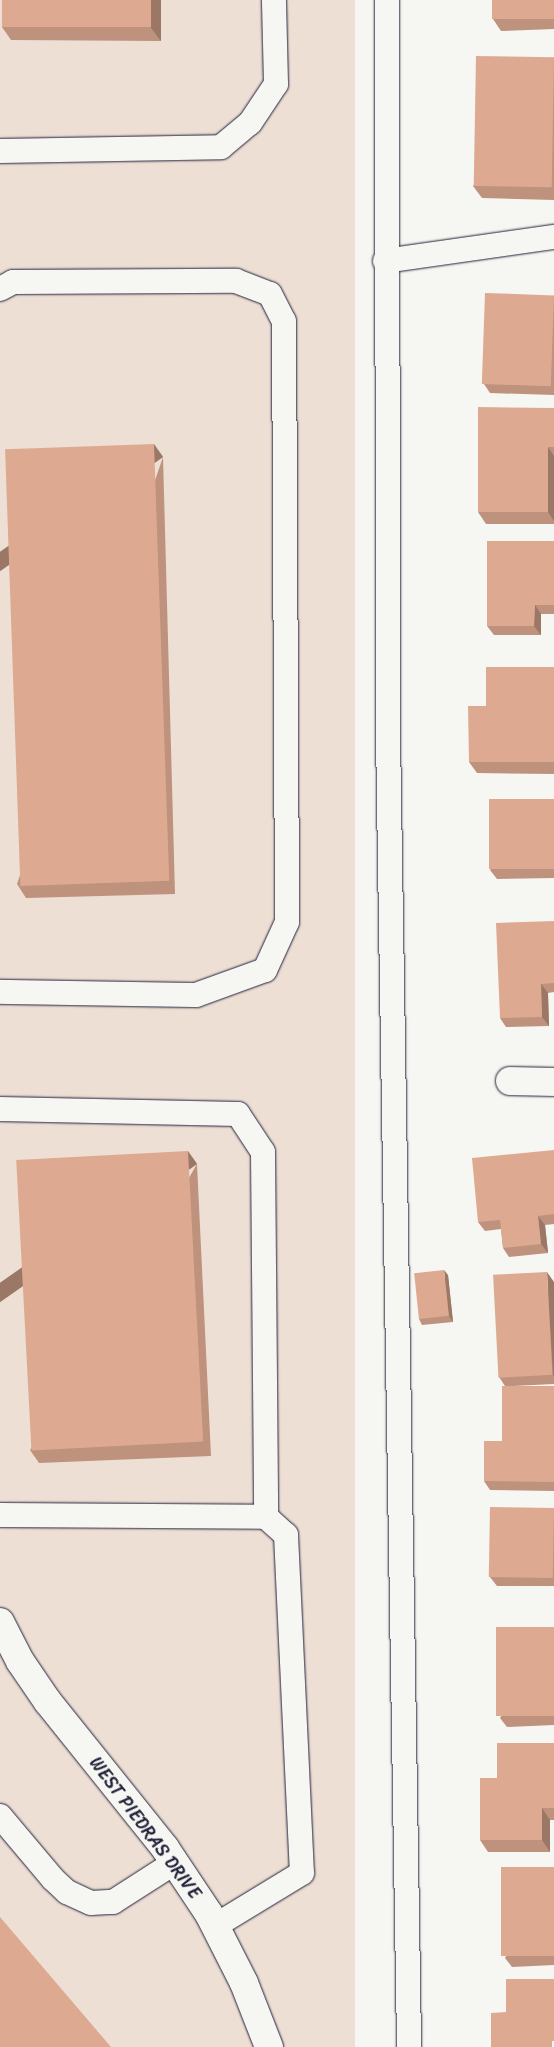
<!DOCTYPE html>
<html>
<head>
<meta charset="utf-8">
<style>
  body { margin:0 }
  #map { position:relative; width:554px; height:2047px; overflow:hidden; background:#f6f6f2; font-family:Sriracha,sans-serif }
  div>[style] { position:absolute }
  .built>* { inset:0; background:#eedfd5; transform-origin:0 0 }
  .roads { filter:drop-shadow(0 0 1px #22223b) drop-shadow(0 0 1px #22223b) }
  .service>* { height:24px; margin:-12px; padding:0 12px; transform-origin:12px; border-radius:12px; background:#f6f6f2 }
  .minor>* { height:28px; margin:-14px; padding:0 14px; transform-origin:14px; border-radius:14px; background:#f6f6f2 }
  .wall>* { inset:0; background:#be927d }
  .shaded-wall>* { inset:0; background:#9b7766; transform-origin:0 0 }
  .building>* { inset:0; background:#ddaa91; transform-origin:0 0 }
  span { translate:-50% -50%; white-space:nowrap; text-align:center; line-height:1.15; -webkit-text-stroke:5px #f6f6f2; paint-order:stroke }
  .street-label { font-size:18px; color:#22223b }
</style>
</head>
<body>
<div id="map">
  <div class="built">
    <div style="left:0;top:0;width:355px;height:2047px"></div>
  </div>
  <div class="roads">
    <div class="service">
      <div style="left:387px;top:0;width:735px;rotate:89.92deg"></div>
      <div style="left:388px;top:735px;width:1312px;rotate:89.08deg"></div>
      <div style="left:0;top:151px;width:221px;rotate:-1deg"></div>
      <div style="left:221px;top:147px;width:38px;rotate:-40deg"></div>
      <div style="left:250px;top:123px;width:47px;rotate:-56.3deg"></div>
      <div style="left:276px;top:84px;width:84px;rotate:-91.4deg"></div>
      <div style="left:385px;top:261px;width:171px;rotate:-8.1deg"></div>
      <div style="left:0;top:289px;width:15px;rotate:-28deg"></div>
      <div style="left:13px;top:282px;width:223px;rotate:-0.3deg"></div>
      <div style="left:236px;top:281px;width:36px;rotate:21deg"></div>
      <div style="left:270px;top:294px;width:30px;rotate:63deg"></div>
      <div style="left:284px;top:321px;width:601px;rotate:89.71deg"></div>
      <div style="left:287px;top:922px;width:53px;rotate:114.6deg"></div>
      <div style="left:265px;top:970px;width:73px;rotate:160.1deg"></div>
      <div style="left:196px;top:995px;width:196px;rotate:-179.1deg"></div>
      <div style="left:0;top:1109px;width:238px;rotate:1.2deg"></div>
      <div style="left:238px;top:1114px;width:45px;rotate:56.7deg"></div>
      <div style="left:263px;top:1152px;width:365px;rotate:89.5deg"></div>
      <div style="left:0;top:1515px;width:266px;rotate:0.4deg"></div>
      <div style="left:266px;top:1517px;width:27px;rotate:42deg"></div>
      <div style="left:286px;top:1535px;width:338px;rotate:87.3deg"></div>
      <div style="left:302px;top:1873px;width:102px;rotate:148.7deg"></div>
      <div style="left:0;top:1816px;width:82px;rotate:49.9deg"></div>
      <div style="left:53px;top:1879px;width:19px;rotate:43deg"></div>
      <div style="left:67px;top:1892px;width:26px;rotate:25deg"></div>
      <div style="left:91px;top:1903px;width:22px;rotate:-3deg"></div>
      <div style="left:113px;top:1902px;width:72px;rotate:-32.6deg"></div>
    </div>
    <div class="minor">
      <div style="left:510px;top:1081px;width:44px;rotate:1.3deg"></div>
      <div style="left:0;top:1622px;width:44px;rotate:62.9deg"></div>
      <div style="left:20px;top:1661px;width:50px;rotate:55.7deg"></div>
      <div style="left:48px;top:1702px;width:187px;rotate:51.3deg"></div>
      <div style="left:165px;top:1848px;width:79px;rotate:56.3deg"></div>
      <div style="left:209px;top:1914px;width:77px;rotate:63.1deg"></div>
      <div style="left:244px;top:1983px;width:69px;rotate:68.7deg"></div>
    </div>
  </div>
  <div class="wall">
    <div style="clip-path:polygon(2px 0,161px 0,161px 41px,11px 40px,2px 27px)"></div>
    <div style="clip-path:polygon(554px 0,554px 29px,501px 31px,493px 19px)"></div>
    <div style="clip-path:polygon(554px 58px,554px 200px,482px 198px,473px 186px)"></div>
    <div style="clip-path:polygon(554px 295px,554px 395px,490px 393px,484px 384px)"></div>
    <div style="clip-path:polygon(554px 408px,554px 524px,486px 524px,478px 512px)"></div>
    <div style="clip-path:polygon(163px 457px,175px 894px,26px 898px,17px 884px)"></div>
    <div style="clip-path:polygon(554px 541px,554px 614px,541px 614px,541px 635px,494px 635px,487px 626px)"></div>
    <div style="clip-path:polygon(554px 667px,554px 774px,477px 773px,469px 762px,486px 706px)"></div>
    <div style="clip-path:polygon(554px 799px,554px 878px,497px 879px,490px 870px)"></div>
    <div style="clip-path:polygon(554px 921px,554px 992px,548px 993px,549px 1026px,506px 1027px,500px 1018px)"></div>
    <div style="clip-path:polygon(554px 1150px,554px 1224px,545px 1225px,548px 1253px,509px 1257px,503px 1248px,501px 1229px,485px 1231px,478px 1222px)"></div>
    <div style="clip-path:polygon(197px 1164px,211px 1456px,39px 1463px,30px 1450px)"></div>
    <div style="clip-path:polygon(448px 1275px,453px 1322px,422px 1325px,419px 1319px)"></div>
    <div style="clip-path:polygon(554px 1282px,554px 1384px,513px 1386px,554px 1386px,554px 1491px,490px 1490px,484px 1481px,502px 1441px,505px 1386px,499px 1377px)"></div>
    <div style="clip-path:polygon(554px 1508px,554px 1586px,497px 1586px,490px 1577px)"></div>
    <div style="clip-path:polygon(554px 1627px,554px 1725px,507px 1727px,500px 1718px)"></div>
    <div style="clip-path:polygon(554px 1743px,554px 1820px,550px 1820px,550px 1852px,488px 1852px,480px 1840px,497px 1778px)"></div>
    <div style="clip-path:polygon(554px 1867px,554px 1965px,512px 1967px,505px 1958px)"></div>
  </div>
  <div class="shaded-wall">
    <div style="clip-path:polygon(151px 0,161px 0,161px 41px,151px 28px)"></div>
    <div style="left:154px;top:444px;width:16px;height:437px;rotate:55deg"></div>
    <div style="clip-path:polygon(548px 447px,554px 456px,554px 521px,548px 512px)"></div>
    <div style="clip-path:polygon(535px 605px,541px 614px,541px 635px,534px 626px)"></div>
    <div style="clip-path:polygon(541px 984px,548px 993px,549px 1026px,542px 1017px)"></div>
    <div style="left:188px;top:1151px;width:16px;height:291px;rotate:55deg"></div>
    <div style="clip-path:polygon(538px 1216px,545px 1225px,548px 1253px,541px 1244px)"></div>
    <div style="clip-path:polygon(444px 1270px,448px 1275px,453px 1322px,449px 1316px)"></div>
    <div style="clip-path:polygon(547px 1272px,554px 1282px,554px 1377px,553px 1375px)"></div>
    <div style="clip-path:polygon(542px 1808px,550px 1820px,550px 1852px,542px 1840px)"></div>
  </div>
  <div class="building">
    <div style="left:2px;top:0;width:149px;height:27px"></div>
    <div style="left:492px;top:0;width:62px;height:19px"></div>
    <div style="left:476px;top:56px;width:78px;height:130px;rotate:1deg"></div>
    <div style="left:485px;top:293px;width:69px;height:91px;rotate:2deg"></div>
    <div style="clip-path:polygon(478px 407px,554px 408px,554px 447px,548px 447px,548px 512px,478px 512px)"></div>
    <div style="left:154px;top:444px;width:437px;height:149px;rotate:88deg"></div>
    <div style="clip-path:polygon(487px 541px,554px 541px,554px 605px,535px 605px,534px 626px,487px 626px)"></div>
    <div style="clip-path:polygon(486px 667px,554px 667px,554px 762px,469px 762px,468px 706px,486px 706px)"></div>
    <div style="left:554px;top:799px;width:70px;height:65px;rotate:90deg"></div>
    <div style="clip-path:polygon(554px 921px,554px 983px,541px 984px,542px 1017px,500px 1018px,496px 923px)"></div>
    <div style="clip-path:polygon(554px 1150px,554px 1214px,538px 1216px,541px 1244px,503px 1248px,500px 1220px,478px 1222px,472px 1158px)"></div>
    <div style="left:188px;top:1151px;width:291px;height:172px;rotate:87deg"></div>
    <div style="left:444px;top:1270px;width:46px;height:30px;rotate:84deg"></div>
    <div style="left:547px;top:1272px;width:103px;height:54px;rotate:87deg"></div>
    <div style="clip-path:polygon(502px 1386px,554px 1386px,554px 1482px,484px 1481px,484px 1441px,502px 1441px)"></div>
    <div style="left:490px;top:1507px;width:64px;height:70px;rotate:1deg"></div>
    <div style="left:554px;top:1627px;width:89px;height:58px;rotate:90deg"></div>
    <div style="clip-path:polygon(497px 1743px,554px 1743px,554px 1808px,542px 1808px,542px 1840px,480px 1840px,480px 1778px,497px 1778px)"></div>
    <div style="left:554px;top:1867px;width:89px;height:53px;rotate:90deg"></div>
    <div style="clip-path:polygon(0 1917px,111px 2047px,0 2047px)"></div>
    <div style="clip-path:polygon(506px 1979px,554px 1979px,554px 2041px,552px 2041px,552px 2047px,491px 2047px,491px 2013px,506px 2012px)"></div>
  </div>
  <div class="street-label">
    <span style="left:145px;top:1828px;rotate:53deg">WEST PIEDRAS DRIVE</span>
  </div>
</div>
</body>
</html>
